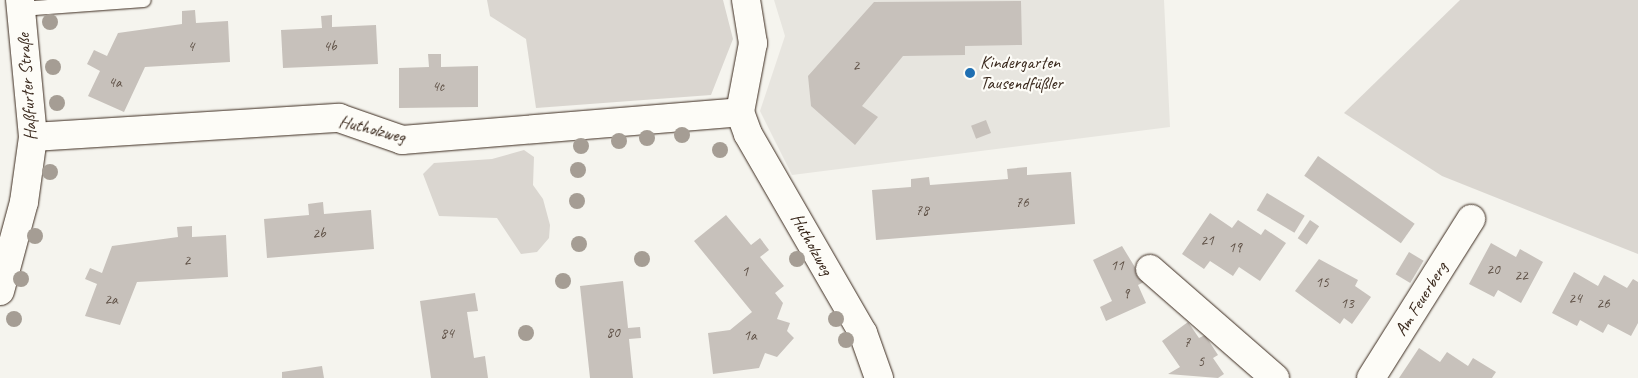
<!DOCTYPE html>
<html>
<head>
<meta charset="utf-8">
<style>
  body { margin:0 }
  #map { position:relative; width:1638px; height:378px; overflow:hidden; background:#f5f4ee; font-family:Caveat,sans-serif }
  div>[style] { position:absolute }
  .built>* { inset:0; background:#e7e5df }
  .green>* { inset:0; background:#dad6d0 }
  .building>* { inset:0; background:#c7c1bb; transform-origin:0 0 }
  .roads { filter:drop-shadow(0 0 1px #3b2a1e) drop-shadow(0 0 1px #3b2a1e) }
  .service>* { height:14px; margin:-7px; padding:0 7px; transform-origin:7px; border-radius:7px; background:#fdfcf7 }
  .minor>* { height:28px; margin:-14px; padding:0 14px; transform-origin:14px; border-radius:14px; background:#fdfcf7 }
  .trees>* { width:16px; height:16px; margin:-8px; border-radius:50%; background:#a59d94 }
  .dots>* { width:14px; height:14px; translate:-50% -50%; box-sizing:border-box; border:2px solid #fdfcf7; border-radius:50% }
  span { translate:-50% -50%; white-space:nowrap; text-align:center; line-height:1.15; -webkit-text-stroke:4.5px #fdfcf7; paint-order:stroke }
  .number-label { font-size:15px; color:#5e5045 }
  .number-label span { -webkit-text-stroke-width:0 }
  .poi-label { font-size:18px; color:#3b2a1e }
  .left { translate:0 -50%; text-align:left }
  .street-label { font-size:18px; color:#3b2a1e }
</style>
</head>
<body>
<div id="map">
  <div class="built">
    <div style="clip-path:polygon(774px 0,1164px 0,1170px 127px,792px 175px,760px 111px,785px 36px)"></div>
  </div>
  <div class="green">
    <div style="clip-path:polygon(487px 0,723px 0,733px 39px,711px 95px,536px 108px,526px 39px,490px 16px)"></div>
    <div style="clip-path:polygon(1460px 0,1638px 0,1638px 254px,1442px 176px,1344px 113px)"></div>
    <div style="clip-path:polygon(524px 150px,534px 157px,533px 185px,543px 199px,550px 225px,549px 238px,537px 252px,521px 254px,497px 218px,439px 216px,423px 174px,434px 163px,492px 159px)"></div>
  </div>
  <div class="building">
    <div style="clip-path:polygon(1021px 1px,1022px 45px,965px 46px,965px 55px,903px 56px,862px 106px,878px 117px,855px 145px,811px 106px,808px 76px,874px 2px)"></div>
    <div style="clip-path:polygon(195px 10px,196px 23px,228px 21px,230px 62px,145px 67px,124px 112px,88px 96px,100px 71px,87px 64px,94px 50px,107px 56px,118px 33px,182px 24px,182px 11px)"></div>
    <div style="clip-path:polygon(332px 15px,332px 27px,376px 25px,378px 64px,283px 68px,281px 30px,322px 28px,321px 16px)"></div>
    <div style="clip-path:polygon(428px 54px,441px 54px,441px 67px,478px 66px,478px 107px,399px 108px,399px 68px,429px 67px)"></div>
    <div style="left:986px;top:120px;width:14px;height:16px;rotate:69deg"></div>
    <div style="left:1318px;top:156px;width:118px;height:24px;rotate:35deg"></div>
    <div style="clip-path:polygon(1027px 167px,1027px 175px,1071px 172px,1075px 224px,876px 240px,872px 190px,911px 187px,911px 179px,929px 177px,930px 185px,1008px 179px,1007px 169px)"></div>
    <div style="left:1267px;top:193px;width:44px;height:20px;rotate:31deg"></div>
    <div style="clip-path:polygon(323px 202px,324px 214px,371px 210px,374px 249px,267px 258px,264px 219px,309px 215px,308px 204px)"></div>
    <div style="clip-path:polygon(1210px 213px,1232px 228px,1238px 220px,1261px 235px,1265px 229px,1286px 243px,1260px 281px,1239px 267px,1233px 276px,1210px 261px,1204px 269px,1182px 254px)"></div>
    <div style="clip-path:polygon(726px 215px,751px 245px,760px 238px,769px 250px,760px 257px,784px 286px,775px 293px,783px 303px,777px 319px,790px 323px,787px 331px,794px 338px,777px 357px,765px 353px,759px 368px,713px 374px,708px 333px,730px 330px,752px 312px,694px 241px)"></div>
    <div style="left:1310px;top:220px;width:11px;height:22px;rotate:34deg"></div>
    <div style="clip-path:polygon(192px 226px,192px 237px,226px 235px,228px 277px,137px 282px,120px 325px,85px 316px,97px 284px,85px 279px,90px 268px,102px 273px,112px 246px,178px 237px,177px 227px)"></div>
    <div style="clip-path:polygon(1491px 243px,1516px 257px,1520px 249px,1543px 262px,1521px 303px,1498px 290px,1494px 297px,1469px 284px)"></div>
    <div style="clip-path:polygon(1122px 246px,1144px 282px,1138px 285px,1146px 303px,1106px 321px,1100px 307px,1112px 301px,1093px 260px)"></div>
    <div style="left:1409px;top:252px;width:17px;height:26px;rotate:31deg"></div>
    <div style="clip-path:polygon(1319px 259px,1358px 280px,1355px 286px,1371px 297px,1352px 324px,1344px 318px,1340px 324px,1295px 291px)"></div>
    <div style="clip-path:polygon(1574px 272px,1598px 286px,1604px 275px,1627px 288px,1633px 279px,1638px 282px,1638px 323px,1631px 336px,1608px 324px,1603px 333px,1580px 320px,1577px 326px,1552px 313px)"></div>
    <div style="clip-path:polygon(623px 281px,628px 328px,640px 327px,641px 338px,629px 339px,633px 378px,590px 378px,580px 286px)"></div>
    <div style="clip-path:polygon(475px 293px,478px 311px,467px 312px,474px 358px,485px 356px,488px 378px,431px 378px,420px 301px)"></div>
    <div style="clip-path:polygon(1188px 322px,1199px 338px,1205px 335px,1218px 355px,1213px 358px,1224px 374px,1218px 378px,1168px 374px,1180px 367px,1162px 341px)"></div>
    <div style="clip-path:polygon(1419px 348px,1440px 362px,1447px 352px,1468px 366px,1473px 358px,1496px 372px,1492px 378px,1399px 378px)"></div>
    <div style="clip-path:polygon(322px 366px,324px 378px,282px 378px,282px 372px)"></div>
  </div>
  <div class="roads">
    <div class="service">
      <div style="left:21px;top:9px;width:123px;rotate:-4.2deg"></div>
    </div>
    <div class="minor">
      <div style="left:746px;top:0;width:44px;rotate:80.8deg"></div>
      <div style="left:753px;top:43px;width:70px;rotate:100.7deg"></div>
      <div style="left:740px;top:112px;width:23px;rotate:70deg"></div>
      <div style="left:748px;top:134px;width:230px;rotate:60deg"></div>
      <div style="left:863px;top:333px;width:48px;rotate:70.4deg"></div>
      <div style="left:33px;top:137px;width:307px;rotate:-3.6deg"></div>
      <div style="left:339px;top:118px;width:67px;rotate:19.2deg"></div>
      <div style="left:402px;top:140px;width:339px;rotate:-4.7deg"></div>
      <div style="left:1150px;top:269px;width:166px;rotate:41.1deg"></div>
      <div style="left:0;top:291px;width:92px;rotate:-74.9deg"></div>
      <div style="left:24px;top:202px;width:66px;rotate:-82.1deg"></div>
      <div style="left:33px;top:137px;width:138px;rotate:-95.4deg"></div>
      <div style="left:1371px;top:378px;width:188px;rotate:-57.8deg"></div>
    </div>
  </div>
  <div class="trees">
    <div style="left:50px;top:22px"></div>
    <div style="left:53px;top:67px"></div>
    <div style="left:57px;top:103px"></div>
    <div style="left:682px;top:135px"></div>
    <div style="left:647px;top:138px"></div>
    <div style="left:619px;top:141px"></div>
    <div style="left:581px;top:146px"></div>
    <div style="left:720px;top:150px"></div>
    <div style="left:578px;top:170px"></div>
    <div style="left:50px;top:172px"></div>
    <div style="left:577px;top:201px"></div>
    <div style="left:35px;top:236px"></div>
    <div style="left:579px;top:244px"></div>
    <div style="left:642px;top:259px"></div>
    <div style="left:797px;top:259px"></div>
    <div style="left:21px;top:279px"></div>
    <div style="left:563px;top:281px"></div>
    <div style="left:14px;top:319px"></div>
    <div style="left:836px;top:319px"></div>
    <div style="left:526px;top:333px"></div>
    <div style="left:846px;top:340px"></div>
  </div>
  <div class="dots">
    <div style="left:970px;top:73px;background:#1f6fb2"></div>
  </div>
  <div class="number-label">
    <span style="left:191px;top:47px">4</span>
    <span style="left:330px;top:47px">4b</span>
    <span style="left:856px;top:66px">2</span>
    <span style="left:115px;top:83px">4a</span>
    <span style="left:438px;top:87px">4c</span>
    <span style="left:1022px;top:203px">76</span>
    <span style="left:922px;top:211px">78</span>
    <span style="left:319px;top:234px">2b</span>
    <span style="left:1207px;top:241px">21</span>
    <span style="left:1235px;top:248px">19</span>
    <span style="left:187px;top:261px">2</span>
    <span style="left:1117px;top:266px">11</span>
    <span style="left:1493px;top:270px">20</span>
    <span style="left:745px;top:272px">1</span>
    <span style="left:1521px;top:276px">22</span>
    <span style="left:1322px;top:283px">15</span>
    <span style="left:1126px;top:294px">9</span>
    <span style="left:1575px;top:299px">24</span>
    <span style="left:111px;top:300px">2a</span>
    <span style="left:1347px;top:304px">13</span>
    <span style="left:1603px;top:304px">26</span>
    <span style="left:613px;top:333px">80</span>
    <span style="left:447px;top:334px">84</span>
    <span style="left:750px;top:336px">1a</span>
    <span style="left:1187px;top:343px">7</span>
    <span style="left:1201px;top:362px">5</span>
  </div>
  <div class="poi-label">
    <span class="left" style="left:980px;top:73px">Kindergarten<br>Tausendfüßler</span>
  </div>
  <div class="street-label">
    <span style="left:27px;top:87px;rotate:-94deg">Haßfurter Straße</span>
    <span style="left:372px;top:129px;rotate:14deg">Hutholzweg</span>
    <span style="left:812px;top:244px;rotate:61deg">Hutholzweg</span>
    <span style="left:1421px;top:299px;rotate:-58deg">Am Feuerberg</span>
  </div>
</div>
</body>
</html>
